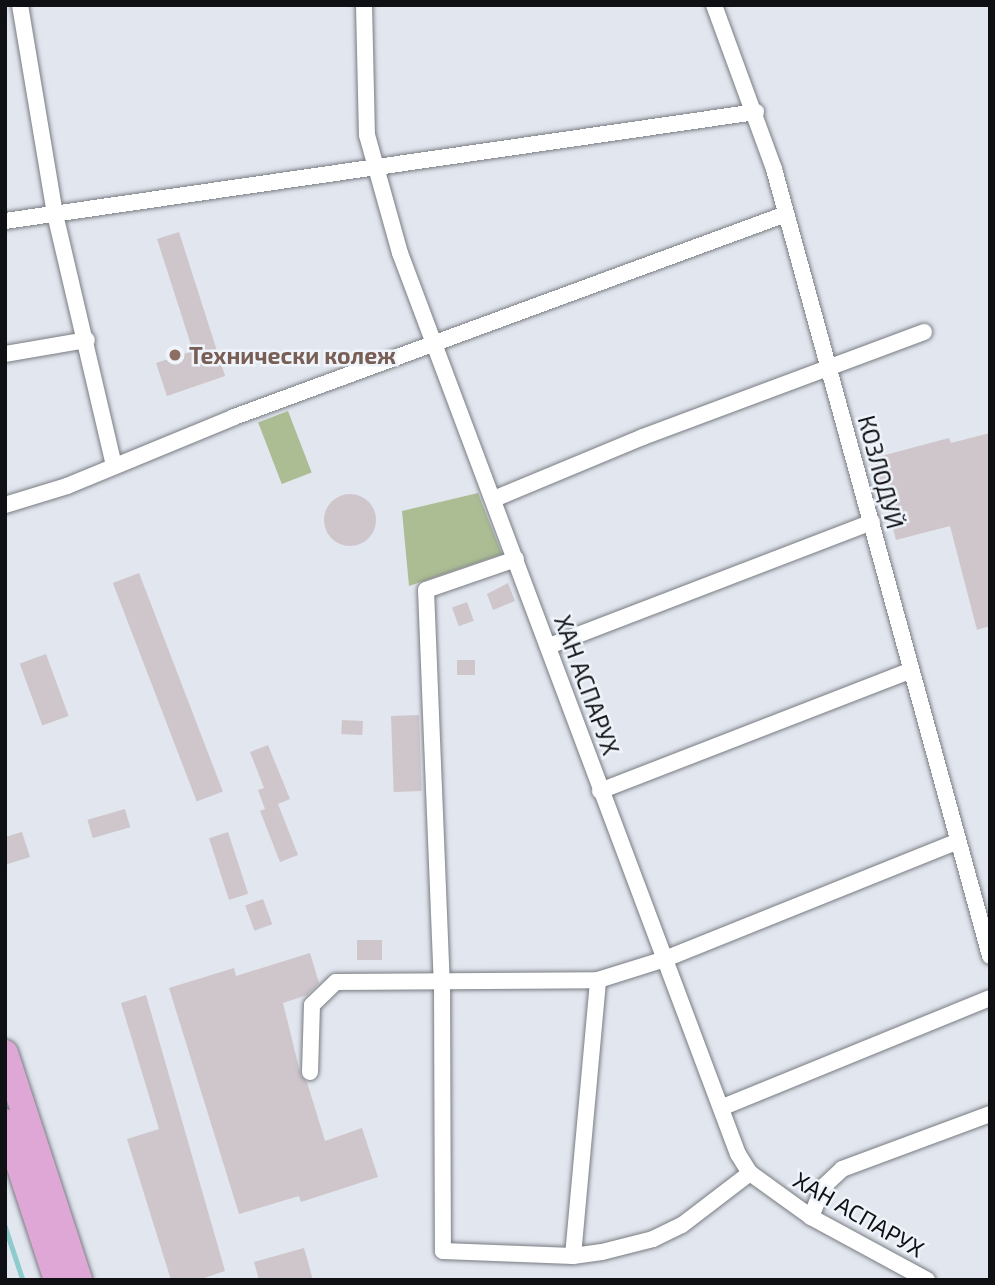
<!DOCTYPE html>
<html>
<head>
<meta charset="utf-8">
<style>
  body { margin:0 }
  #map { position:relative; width:995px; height:1285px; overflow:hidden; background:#e2e6ee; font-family:"Exo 2",sans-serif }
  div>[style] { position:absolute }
  .green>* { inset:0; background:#acbd94; transform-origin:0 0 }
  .stream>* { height:4.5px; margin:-2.25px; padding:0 2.25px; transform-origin:2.25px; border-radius:2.25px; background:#8dcbcc }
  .building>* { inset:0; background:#cec6cb; transform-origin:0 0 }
  .round { border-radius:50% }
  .roads { filter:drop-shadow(0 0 2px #787c82) drop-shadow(0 0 2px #787c82) }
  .minor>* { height:16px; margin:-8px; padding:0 8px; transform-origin:8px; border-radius:8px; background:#fff }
  .trunk>* { height:26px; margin:-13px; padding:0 13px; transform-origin:13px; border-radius:13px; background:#dfa7d6 }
  .dots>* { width:19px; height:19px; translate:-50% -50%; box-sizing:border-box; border:4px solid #eff4fb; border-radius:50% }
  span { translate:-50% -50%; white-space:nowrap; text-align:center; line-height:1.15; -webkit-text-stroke:5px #eff4fb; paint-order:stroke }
  .education-label { font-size:23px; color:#785e54; font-weight:700 }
  .left { translate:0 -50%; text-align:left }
  .street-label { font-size:23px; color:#0f1013 }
  .frame { position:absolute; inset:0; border:7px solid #0f1013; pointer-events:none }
</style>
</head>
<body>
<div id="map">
  <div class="green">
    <div style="left:288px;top:411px;width:66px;height:32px;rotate:69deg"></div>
    <div style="clip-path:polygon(478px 493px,502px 554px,409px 586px,402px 511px)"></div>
  </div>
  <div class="stream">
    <div style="left:5px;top:1226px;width:57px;rotate:71.6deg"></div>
  </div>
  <div class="building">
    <div style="clip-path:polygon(179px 232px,225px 376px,167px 396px,156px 363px,193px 351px,157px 239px)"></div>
    <div style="clip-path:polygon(990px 433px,990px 626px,977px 630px,950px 526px,896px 540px,874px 458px,949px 438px,951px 443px)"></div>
    <div class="round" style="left:324px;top:494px;width:52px;height:52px"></div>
    <div style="left:139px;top:573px;width:234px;height:28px;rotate:69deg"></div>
    <div style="clip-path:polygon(508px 583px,515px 601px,493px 610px,487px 594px)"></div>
    <div style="left:467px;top:602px;width:20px;height:16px;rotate:70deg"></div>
    <div style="left:46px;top:654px;width:66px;height:28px;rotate:70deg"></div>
    <div style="left:475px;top:660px;width:15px;height:18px;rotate:90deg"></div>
    <div style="left:419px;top:715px;width:76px;height:28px;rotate:88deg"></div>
    <div style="left:342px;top:720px;width:21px;height:14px;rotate:3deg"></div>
    <div style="clip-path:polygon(268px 745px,290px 799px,278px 804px,298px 855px,280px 862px,260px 811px,265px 809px,258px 790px,264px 788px,250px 752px)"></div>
    <div style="left:125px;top:809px;width:19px;height:39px;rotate:74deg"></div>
    <div style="clip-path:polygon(22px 832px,30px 857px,5px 865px,5px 837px)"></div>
    <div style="left:228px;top:832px;width:65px;height:20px;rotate:72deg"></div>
    <div style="left:263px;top:899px;width:27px;height:19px;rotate:70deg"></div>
    <div style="left:382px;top:940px;width:20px;height:25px;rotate:90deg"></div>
    <div style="clip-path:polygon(310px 953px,319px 983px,307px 995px,283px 1003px,301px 1076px,307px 1082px,325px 1141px,362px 1128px,378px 1177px,301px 1202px,299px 1196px,239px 1214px,169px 988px,234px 968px,236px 976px)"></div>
    <div style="clip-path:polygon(146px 995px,225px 1271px,198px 1280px,171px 1280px,127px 1139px,159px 1129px,121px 1003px)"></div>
    <div style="clip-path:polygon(304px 1248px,313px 1280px,259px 1280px,254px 1262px)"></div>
  </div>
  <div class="roads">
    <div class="minor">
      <div style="left:20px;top:5px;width:212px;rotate:80.5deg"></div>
      <div style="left:55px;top:214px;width:258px;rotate:76.8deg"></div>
      <div style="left:364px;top:5px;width:130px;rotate:88.7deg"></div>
      <div style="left:367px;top:135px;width:123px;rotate:74.4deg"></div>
      <div style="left:400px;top:253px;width:962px;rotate:69.44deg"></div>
      <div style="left:738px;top:1154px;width:22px;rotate:58deg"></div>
      <div style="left:750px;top:1173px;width:75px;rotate:35.8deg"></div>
      <div style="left:811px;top:1217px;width:132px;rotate:28.5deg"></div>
      <div style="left:714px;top:5px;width:175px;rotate:69.9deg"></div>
      <div style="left:774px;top:169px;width:816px;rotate:74.65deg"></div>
      <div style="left:5px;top:221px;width:759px;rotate:-8.26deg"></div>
      <div style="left:5px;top:354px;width:83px;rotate:-9.7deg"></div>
      <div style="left:494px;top:499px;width:161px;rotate:-22.6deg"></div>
      <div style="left:643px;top:437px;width:300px;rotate:-20.5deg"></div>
      <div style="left:5px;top:505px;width:65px;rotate:-17deg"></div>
      <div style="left:67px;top:486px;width:181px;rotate:-22.4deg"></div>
      <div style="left:234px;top:417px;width:588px;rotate:-20.19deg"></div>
      <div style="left:516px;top:559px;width:95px;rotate:161deg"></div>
      <div style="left:426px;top:590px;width:392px;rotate:87.7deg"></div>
      <div style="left:442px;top:982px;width:269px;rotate:89.8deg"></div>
      <div style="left:443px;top:1251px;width:130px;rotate:2.2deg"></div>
      <div style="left:573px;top:1256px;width:29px;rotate:-8deg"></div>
      <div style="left:602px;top:1252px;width:53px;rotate:-14.3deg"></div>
      <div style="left:653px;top:1239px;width:32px;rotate:-26deg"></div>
      <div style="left:682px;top:1225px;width:86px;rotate:-37.4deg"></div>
      <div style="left:549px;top:646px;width:346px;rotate:-21deg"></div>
      <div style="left:600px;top:791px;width:332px;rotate:-21.2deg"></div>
      <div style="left:310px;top:1072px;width:67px;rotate:-88.3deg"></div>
      <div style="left:312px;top:1005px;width:33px;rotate:-44deg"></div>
      <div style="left:336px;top:982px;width:262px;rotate:-0.4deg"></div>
      <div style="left:598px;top:980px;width:70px;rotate:-17.4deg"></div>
      <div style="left:665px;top:959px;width:314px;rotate:-21.9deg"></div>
      <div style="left:723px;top:1107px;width:288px;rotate:-22.2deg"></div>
      <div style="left:811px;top:1217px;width:32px;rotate:-68deg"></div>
      <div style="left:823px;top:1187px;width:26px;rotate:-43deg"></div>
      <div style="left:842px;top:1169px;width:158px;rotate:-20.4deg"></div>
      <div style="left:573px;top:1256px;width:277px;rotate:-84.8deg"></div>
    </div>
    <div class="trunk">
      <div style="left:5px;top:1053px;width:239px;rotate:71.9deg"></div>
      <div style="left:5px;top:1122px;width:166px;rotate:71.8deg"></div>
    </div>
  </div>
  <div class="dots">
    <div style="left:175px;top:355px;background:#8d6e63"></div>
  </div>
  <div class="education-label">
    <span class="left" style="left:189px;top:355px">Технически колеж</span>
  </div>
  <div class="street-label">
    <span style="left:881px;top:472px;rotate:75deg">КОЗЛОДУЙ</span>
    <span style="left:587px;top:685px;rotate:70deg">ХАН АСПАРУХ</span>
    <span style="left:859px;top:1214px;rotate:30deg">ХАН АСПАРУХ</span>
  </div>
  <div class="frame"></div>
</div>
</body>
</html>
